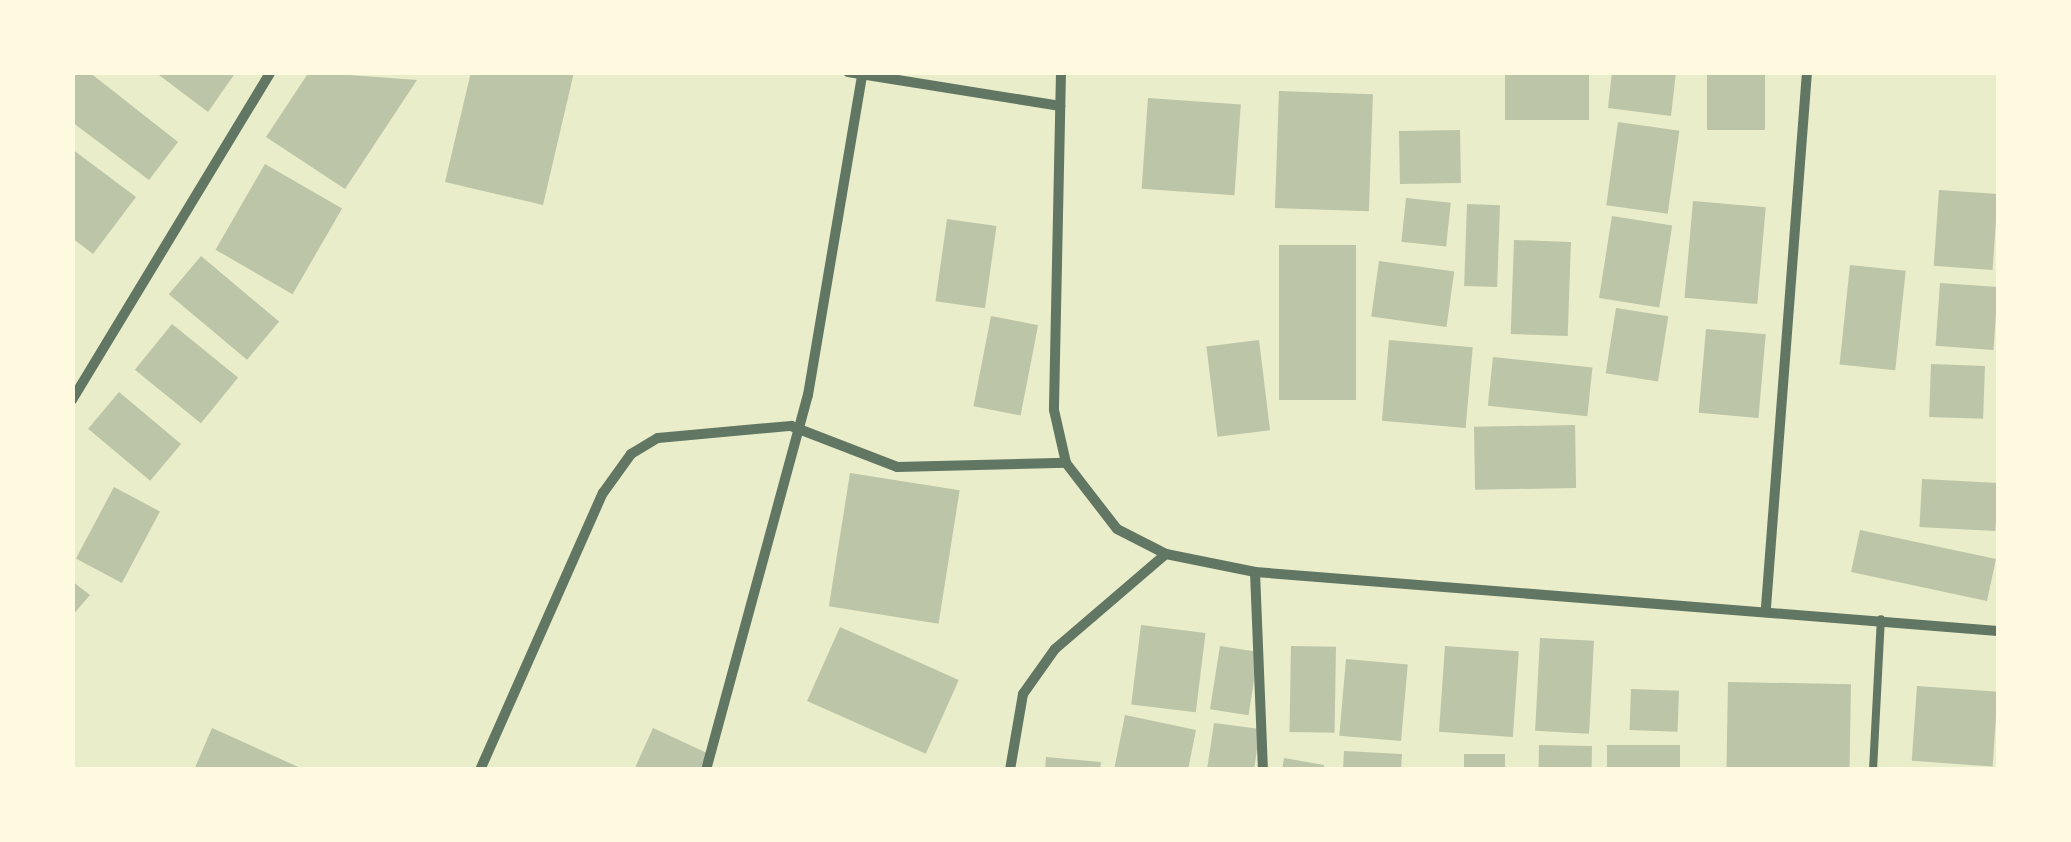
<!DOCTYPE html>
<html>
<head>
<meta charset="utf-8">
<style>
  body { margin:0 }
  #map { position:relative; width:2071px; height:842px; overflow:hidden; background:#e9edc9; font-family:"Public Sans",sans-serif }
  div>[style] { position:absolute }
  .building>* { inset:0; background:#bcc5a7; transform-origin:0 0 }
  .service>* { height:8px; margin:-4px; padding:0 4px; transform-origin:4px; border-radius:4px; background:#617663 }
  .minor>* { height:10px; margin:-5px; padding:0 5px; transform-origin:5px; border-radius:5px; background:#617663 }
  span { translate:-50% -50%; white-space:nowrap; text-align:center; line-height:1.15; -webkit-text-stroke:10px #fefae0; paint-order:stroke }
  .frame { position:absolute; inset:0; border:75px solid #fefae0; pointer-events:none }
</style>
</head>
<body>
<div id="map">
  <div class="building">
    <div style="clip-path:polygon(72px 72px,89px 72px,178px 142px,149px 180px,72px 122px)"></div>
    <div style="clip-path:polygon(155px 72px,236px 72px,208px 112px)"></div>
    <div style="clip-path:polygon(309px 72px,417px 80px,345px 189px,266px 137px)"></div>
    <div style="clip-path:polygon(471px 72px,574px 72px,543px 205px,445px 182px)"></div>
    <div style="left:1505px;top:72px;width:84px;height:48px"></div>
    <div style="clip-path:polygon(1612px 72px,1676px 72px,1671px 116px,1608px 108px)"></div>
    <div style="left:1707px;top:72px;width:58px;height:58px"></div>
    <div style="left:1279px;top:91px;width:94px;height:117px;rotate:2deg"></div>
    <div style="left:1148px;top:98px;width:93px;height:91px;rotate:4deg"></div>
    <div style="left:1618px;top:122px;width:62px;height:84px;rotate:8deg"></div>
    <div style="left:1460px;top:130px;width:53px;height:61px;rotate:89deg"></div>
    <div style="clip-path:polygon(72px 149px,136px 197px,93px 254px,72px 238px)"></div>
    <div style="left:265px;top:164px;width:89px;height:99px;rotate:30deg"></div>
    <div style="left:1939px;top:190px;width:59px;height:76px;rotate:4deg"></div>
    <div style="left:1406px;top:198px;width:45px;height:44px;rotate:6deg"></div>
    <div style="left:1693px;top:201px;width:73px;height:97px;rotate:5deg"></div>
    <div style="left:1467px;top:204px;width:33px;height:82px;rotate:2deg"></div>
    <div style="left:1612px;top:216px;width:61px;height:83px;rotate:9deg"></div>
    <div style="left:947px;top:219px;width:50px;height:83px;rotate:8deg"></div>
    <div style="left:1514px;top:240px;width:57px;height:94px;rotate:2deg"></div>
    <div style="left:1279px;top:245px;width:77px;height:155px"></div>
    <div style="left:201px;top:256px;width:102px;height:50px;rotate:40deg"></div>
    <div style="left:1379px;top:261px;width:76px;height:56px;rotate:8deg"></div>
    <div style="left:1850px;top:265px;width:56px;height:100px;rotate:6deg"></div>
    <div style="left:1940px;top:283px;width:58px;height:63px;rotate:4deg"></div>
    <div style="left:1616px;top:308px;width:53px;height:66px;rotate:9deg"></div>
    <div style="left:991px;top:316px;width:48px;height:92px;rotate:11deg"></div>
    <div style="left:172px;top:324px;width:85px;height:59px;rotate:39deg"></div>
    <div style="left:1706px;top:329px;width:60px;height:84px;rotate:5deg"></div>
    <div style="left:1259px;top:340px;width:91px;height:53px;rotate:83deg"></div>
    <div style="left:1389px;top:340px;width:84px;height:81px;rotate:5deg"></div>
    <div style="left:1493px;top:357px;width:100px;height:49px;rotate:6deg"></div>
    <div style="left:1931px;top:364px;width:54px;height:53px;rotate:2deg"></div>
    <div style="left:119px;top:392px;width:81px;height:48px;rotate:40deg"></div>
    <div style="left:1575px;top:425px;width:63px;height:101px;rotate:89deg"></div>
    <div style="left:850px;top:473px;width:111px;height:135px;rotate:9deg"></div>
    <div style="left:1922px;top:479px;width:76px;height:48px;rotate:3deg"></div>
    <div style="left:114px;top:487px;width:52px;height:81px;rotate:28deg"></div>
    <div style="left:1860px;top:530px;width:139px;height:43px;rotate:12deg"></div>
    <div style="clip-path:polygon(72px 581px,90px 595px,72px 616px)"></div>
    <div style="left:1141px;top:625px;width:65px;height:80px;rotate:7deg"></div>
    <div style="left:840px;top:627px;width:130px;height:81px;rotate:24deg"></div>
    <div style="left:1540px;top:638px;width:54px;height:93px;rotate:3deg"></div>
    <div style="left:1220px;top:646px;width:39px;height:64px;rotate:9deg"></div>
    <div style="left:1291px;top:646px;width:45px;height:86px;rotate:1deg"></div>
    <div style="left:1445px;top:646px;width:74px;height:86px;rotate:4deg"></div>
    <div style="left:1346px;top:659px;width:62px;height:77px;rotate:5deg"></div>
    <div style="left:1728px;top:682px;width:123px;height:88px;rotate:1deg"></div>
    <div style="left:1917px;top:686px;width:81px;height:75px;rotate:4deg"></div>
    <div style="left:1631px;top:689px;width:48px;height:41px;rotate:2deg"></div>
    <div style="clip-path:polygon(1125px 715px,1196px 730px,1188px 770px,1114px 770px)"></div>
    <div style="clip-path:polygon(1214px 723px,1260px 729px,1254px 770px,1207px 770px)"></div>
    <div style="clip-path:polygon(212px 728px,305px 770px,194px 770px)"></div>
    <div style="clip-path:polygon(653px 728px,707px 753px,700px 770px,634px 770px)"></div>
    <div style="left:1539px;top:745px;width:53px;height:25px;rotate:1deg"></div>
    <div style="left:1680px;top:745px;width:25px;height:73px;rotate:90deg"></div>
    <div style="clip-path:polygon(1344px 751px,1402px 754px,1401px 770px,1343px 770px)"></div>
    <div style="left:1505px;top:754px;width:16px;height:41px;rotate:90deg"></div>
    <div style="clip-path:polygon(1046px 757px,1101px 762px,1100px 770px,1045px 770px)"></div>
    <div style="clip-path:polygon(1284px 758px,1324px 765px,1324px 770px,1282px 770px)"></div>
  </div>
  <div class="service">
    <div style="left:1873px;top:770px;width:151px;rotate:-87deg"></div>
  </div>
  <div class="minor">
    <div style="left:848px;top:72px;width:215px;rotate:9.1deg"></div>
    <div style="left:1061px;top:72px;width:338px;rotate:91.2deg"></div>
    <div style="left:1054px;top:410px;width:54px;rotate:77.2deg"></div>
    <div style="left:1066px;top:463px;width:83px;rotate:52.3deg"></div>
    <div style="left:1117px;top:529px;width:55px;rotate:27deg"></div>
    <div style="left:1166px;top:554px;width:91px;rotate:11.4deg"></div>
    <div style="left:1255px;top:572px;width:745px;rotate:4.54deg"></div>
    <div style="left:72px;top:400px;width:384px;rotate:-58.8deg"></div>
    <div style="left:1255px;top:572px;width:198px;rotate:87.7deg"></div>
    <div style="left:1766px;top:607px;width:537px;rotate:-85.62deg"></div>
    <div style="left:480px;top:770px;width:303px;rotate:-66.1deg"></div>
    <div style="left:603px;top:493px;width:48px;rotate:-54.3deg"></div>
    <div style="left:631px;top:454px;width:31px;rotate:-31deg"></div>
    <div style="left:658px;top:438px;width:134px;rotate:-5.2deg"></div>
    <div style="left:791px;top:426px;width:114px;rotate:21.1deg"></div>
    <div style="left:897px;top:467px;width:169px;rotate:-1.4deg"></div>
    <div style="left:706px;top:770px;width:389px;rotate:-74.8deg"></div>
    <div style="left:808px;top:395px;width:325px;rotate:-80.4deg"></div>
    <div style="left:1010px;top:770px;width:77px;rotate:-80.3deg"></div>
    <div style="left:1023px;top:694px;width:55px;rotate:-54.6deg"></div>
    <div style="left:1055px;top:649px;width:146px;rotate:-40.6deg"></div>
  </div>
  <div class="frame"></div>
</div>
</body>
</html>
